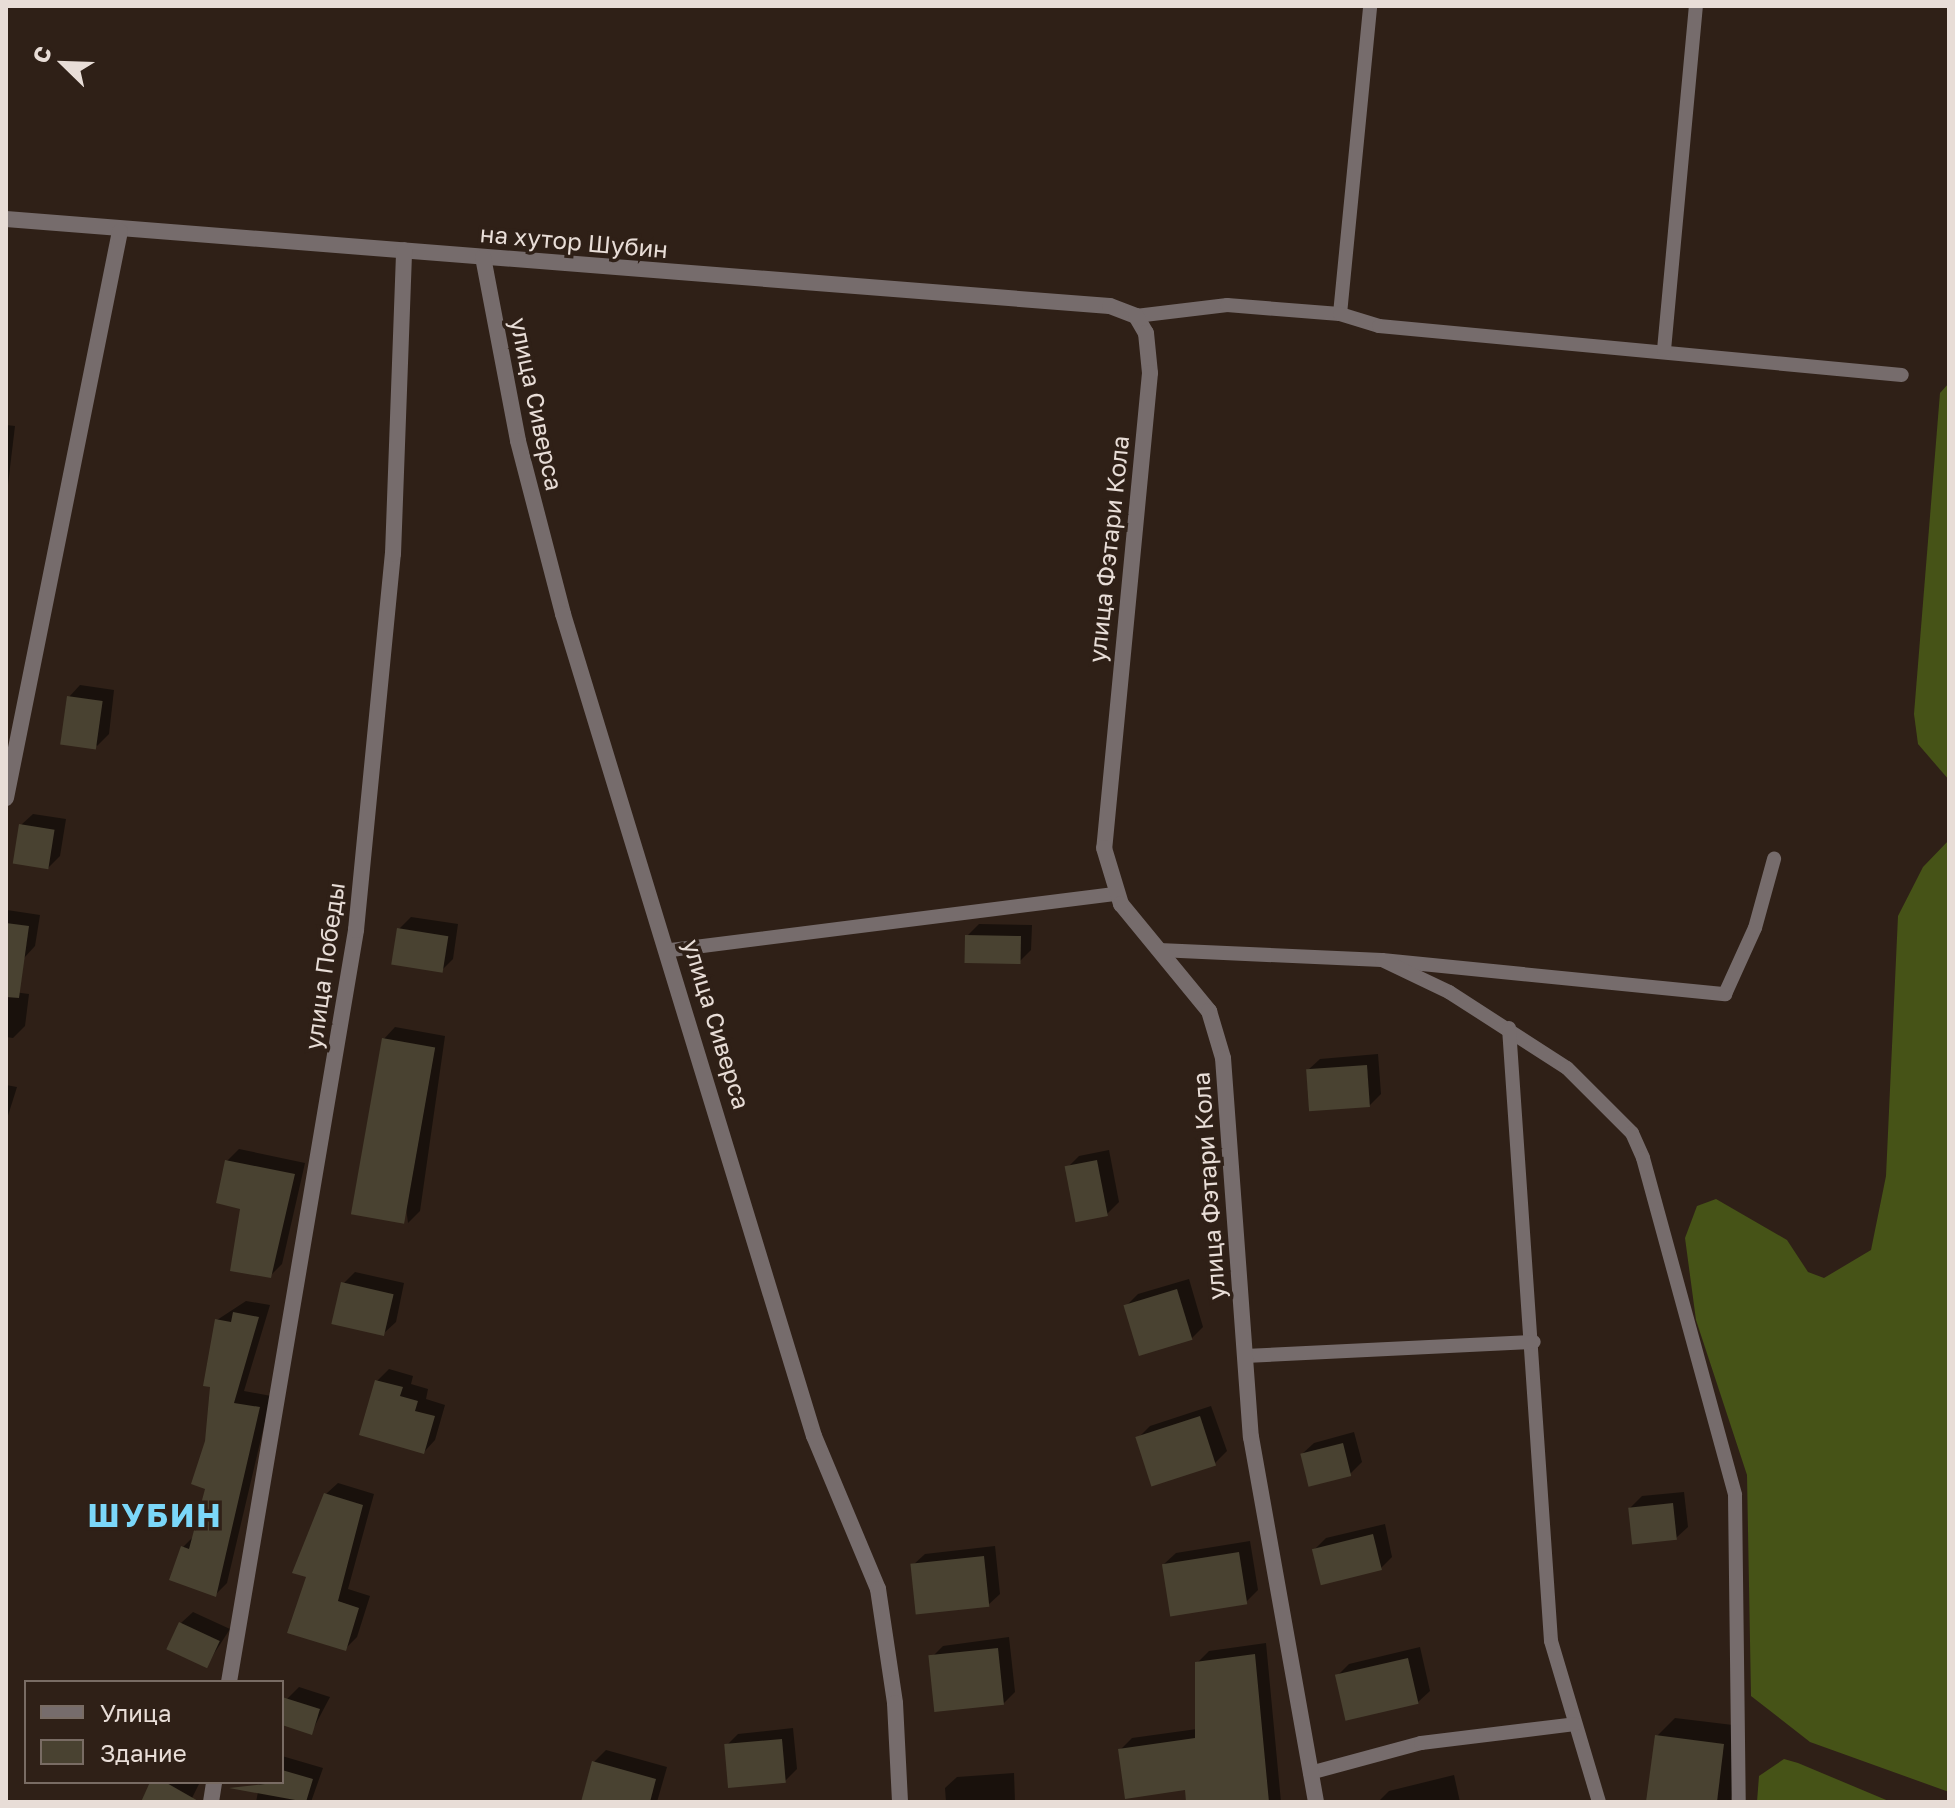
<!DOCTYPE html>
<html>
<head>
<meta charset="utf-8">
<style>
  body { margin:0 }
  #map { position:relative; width:1955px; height:1808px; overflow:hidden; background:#2f2017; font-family:"Golos Text",sans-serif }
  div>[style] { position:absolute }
  .forest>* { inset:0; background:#465317 }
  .shadow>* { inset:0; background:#0007 }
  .building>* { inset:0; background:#494231; transform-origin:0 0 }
  .service>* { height:14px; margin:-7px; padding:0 7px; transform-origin:7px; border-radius:7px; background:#766c6c }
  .minor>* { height:16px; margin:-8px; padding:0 8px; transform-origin:8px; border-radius:8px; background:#766c6c }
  span { translate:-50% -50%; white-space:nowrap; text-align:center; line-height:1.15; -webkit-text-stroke:7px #2f2017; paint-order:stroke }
  .street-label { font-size:24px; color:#e8ddd7 }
  .district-label { font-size:32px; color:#7bd7f9; font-weight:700; letter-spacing:2px }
  .frame { position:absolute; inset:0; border:8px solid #e8ddd7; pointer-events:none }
  .legend { position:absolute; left:24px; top:1680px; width:260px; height:104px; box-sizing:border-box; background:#2f2017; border:2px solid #796c64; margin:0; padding:10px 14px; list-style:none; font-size:24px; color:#e8ddd7 }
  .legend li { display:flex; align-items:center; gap:16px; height:40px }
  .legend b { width:40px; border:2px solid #796c64 }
  .north { position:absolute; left:24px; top:24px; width:80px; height:80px; -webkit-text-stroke:6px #2f2017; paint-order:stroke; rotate:293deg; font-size:22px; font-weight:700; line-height:32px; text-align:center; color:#e8ddd7 }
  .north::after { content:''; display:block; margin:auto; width:28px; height:36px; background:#e8ddd7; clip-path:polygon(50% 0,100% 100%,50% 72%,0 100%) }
</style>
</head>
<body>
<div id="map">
  <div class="forest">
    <div style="clip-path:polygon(1949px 383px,1949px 780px,1918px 744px,1914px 714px,1940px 393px)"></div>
    <div style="clip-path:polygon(1949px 840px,1949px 1792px,1810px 1742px,1751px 1696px,1747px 1475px,1696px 1320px,1685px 1238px,1697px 1206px,1716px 1199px,1787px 1240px,1808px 1272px,1824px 1278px,1871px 1250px,1886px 1176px,1898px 916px,1923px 867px)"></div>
    <div style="clip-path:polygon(1784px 1759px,1798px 1763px,1891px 1802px,1757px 1802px,1759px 1776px)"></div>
  </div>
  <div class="shadow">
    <div style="clip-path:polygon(6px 425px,15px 426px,6px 501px)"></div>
    <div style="clip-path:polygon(80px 685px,114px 690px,109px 734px,97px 746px,69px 697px)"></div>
    <div style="clip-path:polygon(33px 814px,66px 819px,60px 856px,48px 868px,21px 825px)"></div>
    <div style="clip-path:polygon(7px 910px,40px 915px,35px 946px,24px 958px,6px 955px)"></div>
    <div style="clip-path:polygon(411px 917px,458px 924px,453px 959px,441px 971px,399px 929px)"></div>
    <div style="clip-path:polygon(979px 924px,1032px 925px,1031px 950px,1019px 962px,967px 936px)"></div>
    <div style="clip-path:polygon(6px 991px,29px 994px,25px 1026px,13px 1038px,6px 1037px)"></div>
    <div style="clip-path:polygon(395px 1027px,445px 1036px,420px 1211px,408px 1223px,384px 1039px)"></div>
    <div style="clip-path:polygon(1378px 1054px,1381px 1094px,1369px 1106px,1308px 1070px,1320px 1059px)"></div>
    <div style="clip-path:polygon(6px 1085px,17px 1087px,6px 1122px)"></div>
    <div style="clip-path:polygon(239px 1149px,305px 1163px,282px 1264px,270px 1276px,227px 1161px)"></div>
    <div style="clip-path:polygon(1109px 1150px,1119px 1202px,1107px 1214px,1068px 1167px,1079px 1156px)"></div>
    <div style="clip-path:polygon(355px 1272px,404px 1283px,396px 1322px,384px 1333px,343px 1284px)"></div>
    <div style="clip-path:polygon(1189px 1279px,1203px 1327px,1192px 1338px,1126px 1306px,1138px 1294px)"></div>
    <div style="clip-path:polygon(246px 1301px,270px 1305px,244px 1391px,271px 1396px,227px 1583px,215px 1595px,183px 1547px,195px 1535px,208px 1488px,217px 1320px)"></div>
    <div style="clip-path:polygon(389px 1369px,413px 1376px,411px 1384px,428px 1389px,426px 1399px,445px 1405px,435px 1440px,424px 1452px,377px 1381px)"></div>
    <div style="clip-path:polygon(1211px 1406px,1227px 1451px,1215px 1463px,1138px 1438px,1150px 1426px)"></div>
    <div style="clip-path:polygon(1354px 1432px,1362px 1462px,1350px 1474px,1302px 1454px,1314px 1443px)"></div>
    <div style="clip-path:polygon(338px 1483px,374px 1494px,348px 1589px,370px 1596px,357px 1637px,345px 1649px,308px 1575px,326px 1494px)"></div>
    <div style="clip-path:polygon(1684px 1492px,1688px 1527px,1676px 1538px,1630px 1508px,1642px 1496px)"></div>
    <div style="clip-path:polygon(1385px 1524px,1392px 1557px,1381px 1568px,1314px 1550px,1326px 1538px)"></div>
    <div style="clip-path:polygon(1250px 1541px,1258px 1590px,1246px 1602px,1164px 1564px,1176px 1553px)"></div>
    <div style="clip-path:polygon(995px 1546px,1000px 1594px,988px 1605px,913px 1565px,925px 1554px)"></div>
    <div style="clip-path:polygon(193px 1612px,230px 1629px,206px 1666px,181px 1623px)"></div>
    <div style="clip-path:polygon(1009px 1637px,1015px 1692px,1004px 1703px,932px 1657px,943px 1646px)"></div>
    <div style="clip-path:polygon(1266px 1643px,1281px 1802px,1206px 1802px,1120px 1750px,1132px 1738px,1197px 1729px,1197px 1663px,1209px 1651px)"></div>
    <div style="clip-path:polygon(1420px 1647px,1430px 1691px,1418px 1702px,1337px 1676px,1349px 1664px)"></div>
    <div style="clip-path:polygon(299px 1687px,330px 1697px,311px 1733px,282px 1723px,287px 1699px)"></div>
    <div style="clip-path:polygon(1675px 1718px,1741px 1726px,1731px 1802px,1648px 1802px,1657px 1736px)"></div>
    <div style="clip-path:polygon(793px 1728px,797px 1769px,785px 1781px,726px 1746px,738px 1734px)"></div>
    <div style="clip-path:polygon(606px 1750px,667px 1767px,657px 1802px,583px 1802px,594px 1762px)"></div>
    <div style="clip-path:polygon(282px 1756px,323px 1768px,311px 1802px,256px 1802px,260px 1782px,282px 1782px)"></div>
    <div style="clip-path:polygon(1014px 1773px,1015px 1802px,946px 1802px,945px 1788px,957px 1777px)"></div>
    <div style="clip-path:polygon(1454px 1775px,1460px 1802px,1378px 1802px,1389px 1791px)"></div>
    <div style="clip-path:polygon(152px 1782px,200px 1782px,190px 1802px,142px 1802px)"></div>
  </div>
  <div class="building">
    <div style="left:67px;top:696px;width:36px;height:49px;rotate:8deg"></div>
    <div style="left:19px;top:824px;width:36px;height:40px;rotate:9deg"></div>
    <div style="clip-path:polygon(6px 923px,29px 926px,19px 998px,6px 997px)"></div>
    <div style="left:397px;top:928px;width:52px;height:37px;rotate:9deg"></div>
    <div style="left:965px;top:935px;width:56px;height:28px;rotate:1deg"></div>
    <div style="left:382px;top:1038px;width:54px;height:179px;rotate:10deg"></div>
    <div style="left:1367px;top:1065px;width:42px;height:61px;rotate:86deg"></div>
    <div style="clip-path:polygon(225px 1160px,295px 1174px,271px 1278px,230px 1271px,240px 1209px,216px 1203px)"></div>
    <div style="left:1097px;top:1160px;width:57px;height:33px;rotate:79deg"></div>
    <div style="left:341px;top:1282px;width:54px;height:43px;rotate:13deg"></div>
    <div style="left:1177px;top:1289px;width:53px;height:56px;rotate:73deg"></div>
    <div style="clip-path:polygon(233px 1312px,259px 1317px,234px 1403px,260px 1407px,216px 1597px,169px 1580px,181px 1546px,189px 1549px,205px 1489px,191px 1484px,205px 1441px,210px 1387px,203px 1386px,215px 1319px,231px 1322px)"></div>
    <div style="clip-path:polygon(375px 1380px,403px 1387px,400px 1396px,418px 1401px,415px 1411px,435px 1416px,424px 1454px,359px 1435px)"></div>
    <div style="left:1200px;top:1416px;width:52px;height:68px;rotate:72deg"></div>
    <div style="left:1343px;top:1443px;width:34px;height:44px;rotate:76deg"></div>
    <div style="clip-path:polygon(324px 1493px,363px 1505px,338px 1601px,359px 1608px,346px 1651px,287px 1633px,306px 1577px,292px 1573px)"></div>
    <div style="left:1673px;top:1503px;width:37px;height:45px;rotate:84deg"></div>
    <div style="left:1373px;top:1534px;width:37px;height:63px;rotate:76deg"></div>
    <div style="left:1239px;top:1552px;width:53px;height:78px;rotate:81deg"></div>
    <div style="left:984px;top:1556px;width:51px;height:74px;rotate:84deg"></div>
    <div style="left:179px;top:1622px;width:45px;height:30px;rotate:25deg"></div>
    <div style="left:998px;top:1648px;width:57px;height:70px;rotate:84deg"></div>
    <div style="clip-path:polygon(1255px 1654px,1269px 1802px,1186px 1802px,1185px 1790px,1125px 1799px,1118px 1749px,1195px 1738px,1195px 1662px)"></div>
    <div style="left:1408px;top:1658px;width:47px;height:75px;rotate:77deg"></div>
    <div style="clip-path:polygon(282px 1697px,320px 1709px,312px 1735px,282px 1725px)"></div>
    <div style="clip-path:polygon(1655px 1735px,1724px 1744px,1717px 1802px,1646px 1802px)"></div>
    <div style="left:782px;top:1739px;width:44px;height:58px;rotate:85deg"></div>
    <div style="clip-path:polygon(592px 1761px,656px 1779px,650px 1802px,581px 1802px)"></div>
    <div style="clip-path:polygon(282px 1770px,313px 1779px,306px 1802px,229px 1788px,282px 1782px)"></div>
    <div style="clip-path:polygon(150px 1782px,165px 1782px,200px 1802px,141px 1802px)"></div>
  </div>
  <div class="service">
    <div style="left:1340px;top:314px;width:309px;rotate:-84.4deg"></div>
    <div style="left:1136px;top:316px;width:92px;rotate:-6.9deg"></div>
    <div style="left:1227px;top:305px;width:113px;rotate:4.6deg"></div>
    <div style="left:1340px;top:314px;width:41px;rotate:17.1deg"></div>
    <div style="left:1379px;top:326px;width:525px;rotate:5.35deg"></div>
    <div style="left:1664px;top:350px;width:345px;rotate:-84.7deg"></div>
    <div style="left:671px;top:950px;width:449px;rotate:-7.2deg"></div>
    <div style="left:1159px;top:950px;width:223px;rotate:2.6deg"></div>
    <div style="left:1382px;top:960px;width:345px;rotate:5.7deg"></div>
    <div style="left:1725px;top:994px;width:72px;rotate:-65.6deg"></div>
    <div style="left:1755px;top:928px;width:72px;rotate:-74.6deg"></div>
    <div style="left:1382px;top:960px;width:74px;rotate:25.5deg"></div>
    <div style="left:1449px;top:992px;width:140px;rotate:32.8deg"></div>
    <div style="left:1567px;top:1068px;width:92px;rotate:45deg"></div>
    <div style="left:1632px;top:1133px;width:27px;rotate:66deg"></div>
    <div style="left:1643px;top:1158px;width:349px;rotate:74.7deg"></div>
    <div style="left:1735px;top:1495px;width:307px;rotate:89.3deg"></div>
    <div style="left:1509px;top:1028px;width:614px;rotate:86.08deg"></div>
    <div style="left:1551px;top:1641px;width:168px;rotate:73.4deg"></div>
    <div style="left:1245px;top:1356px;width:289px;rotate:-2.8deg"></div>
    <div style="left:1310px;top:1773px;width:115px;rotate:-15.1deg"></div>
    <div style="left:1421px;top:1743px;width:155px;rotate:-7deg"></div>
  </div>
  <div class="minor">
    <div style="left:6px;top:219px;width:1107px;rotate:4.51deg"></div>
    <div style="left:1110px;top:306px;width:28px;rotate:21deg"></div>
    <div style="left:1136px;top:316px;width:20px;rotate:60deg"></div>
    <div style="left:1146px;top:333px;width:40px;rotate:84.3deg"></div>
    <div style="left:1150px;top:373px;width:477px;rotate:95.5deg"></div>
    <div style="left:1104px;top:848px;width:59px;rotate:73.1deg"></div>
    <div style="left:1121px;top:904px;width:139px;rotate:50.6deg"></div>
    <div style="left:1209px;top:1011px;width:49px;rotate:73.4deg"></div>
    <div style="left:1223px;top:1058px;width:380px;rotate:85.8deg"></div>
    <div style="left:1251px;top:1437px;width:371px;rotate:79.9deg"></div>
    <div style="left:483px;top:257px;width:187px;rotate:79.2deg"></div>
    <div style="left:518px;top:441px;width:179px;rotate:75.4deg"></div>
    <div style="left:563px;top:614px;width:859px;rotate:73.02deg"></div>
    <div style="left:814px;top:1436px;width:166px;rotate:67.3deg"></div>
    <div style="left:878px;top:1589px;width:115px;rotate:81.5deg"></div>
    <div style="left:895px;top:1703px;width:99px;rotate:87.1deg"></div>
    <div style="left:6px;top:798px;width:578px;rotate:-78.63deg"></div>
    <div style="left:229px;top:1682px;width:763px;rotate:-80.41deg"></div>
    <div style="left:356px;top:930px;width:378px;rotate:-84.4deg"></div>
    <div style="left:393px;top:554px;width:304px;rotate:-87.9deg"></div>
    <div style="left:211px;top:1802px;width:20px;rotate:-81deg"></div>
  </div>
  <div class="street-label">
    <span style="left:574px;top:241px;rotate:5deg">на хутор Шубин</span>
    <span style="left:537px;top:404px;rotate:78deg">улица Сиверса</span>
    <span style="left:1108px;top:549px;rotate:-84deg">улица Фэтари Кола</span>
    <span style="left:324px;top:966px;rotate:-82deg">улица Победы</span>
    <span style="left:717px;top:1024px;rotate:73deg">улица Сиверса</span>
    <span style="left:1208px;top:1186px;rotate:-94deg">улица Фэтари Кола</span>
  </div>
  <div class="district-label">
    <span style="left:155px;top:1515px">ШУБИН</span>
  </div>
  <div class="frame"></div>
  <ul class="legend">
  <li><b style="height:10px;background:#766c6c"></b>Улица</li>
  <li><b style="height:22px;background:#494231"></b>Здание</li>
  </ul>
  <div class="north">С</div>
</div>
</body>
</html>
